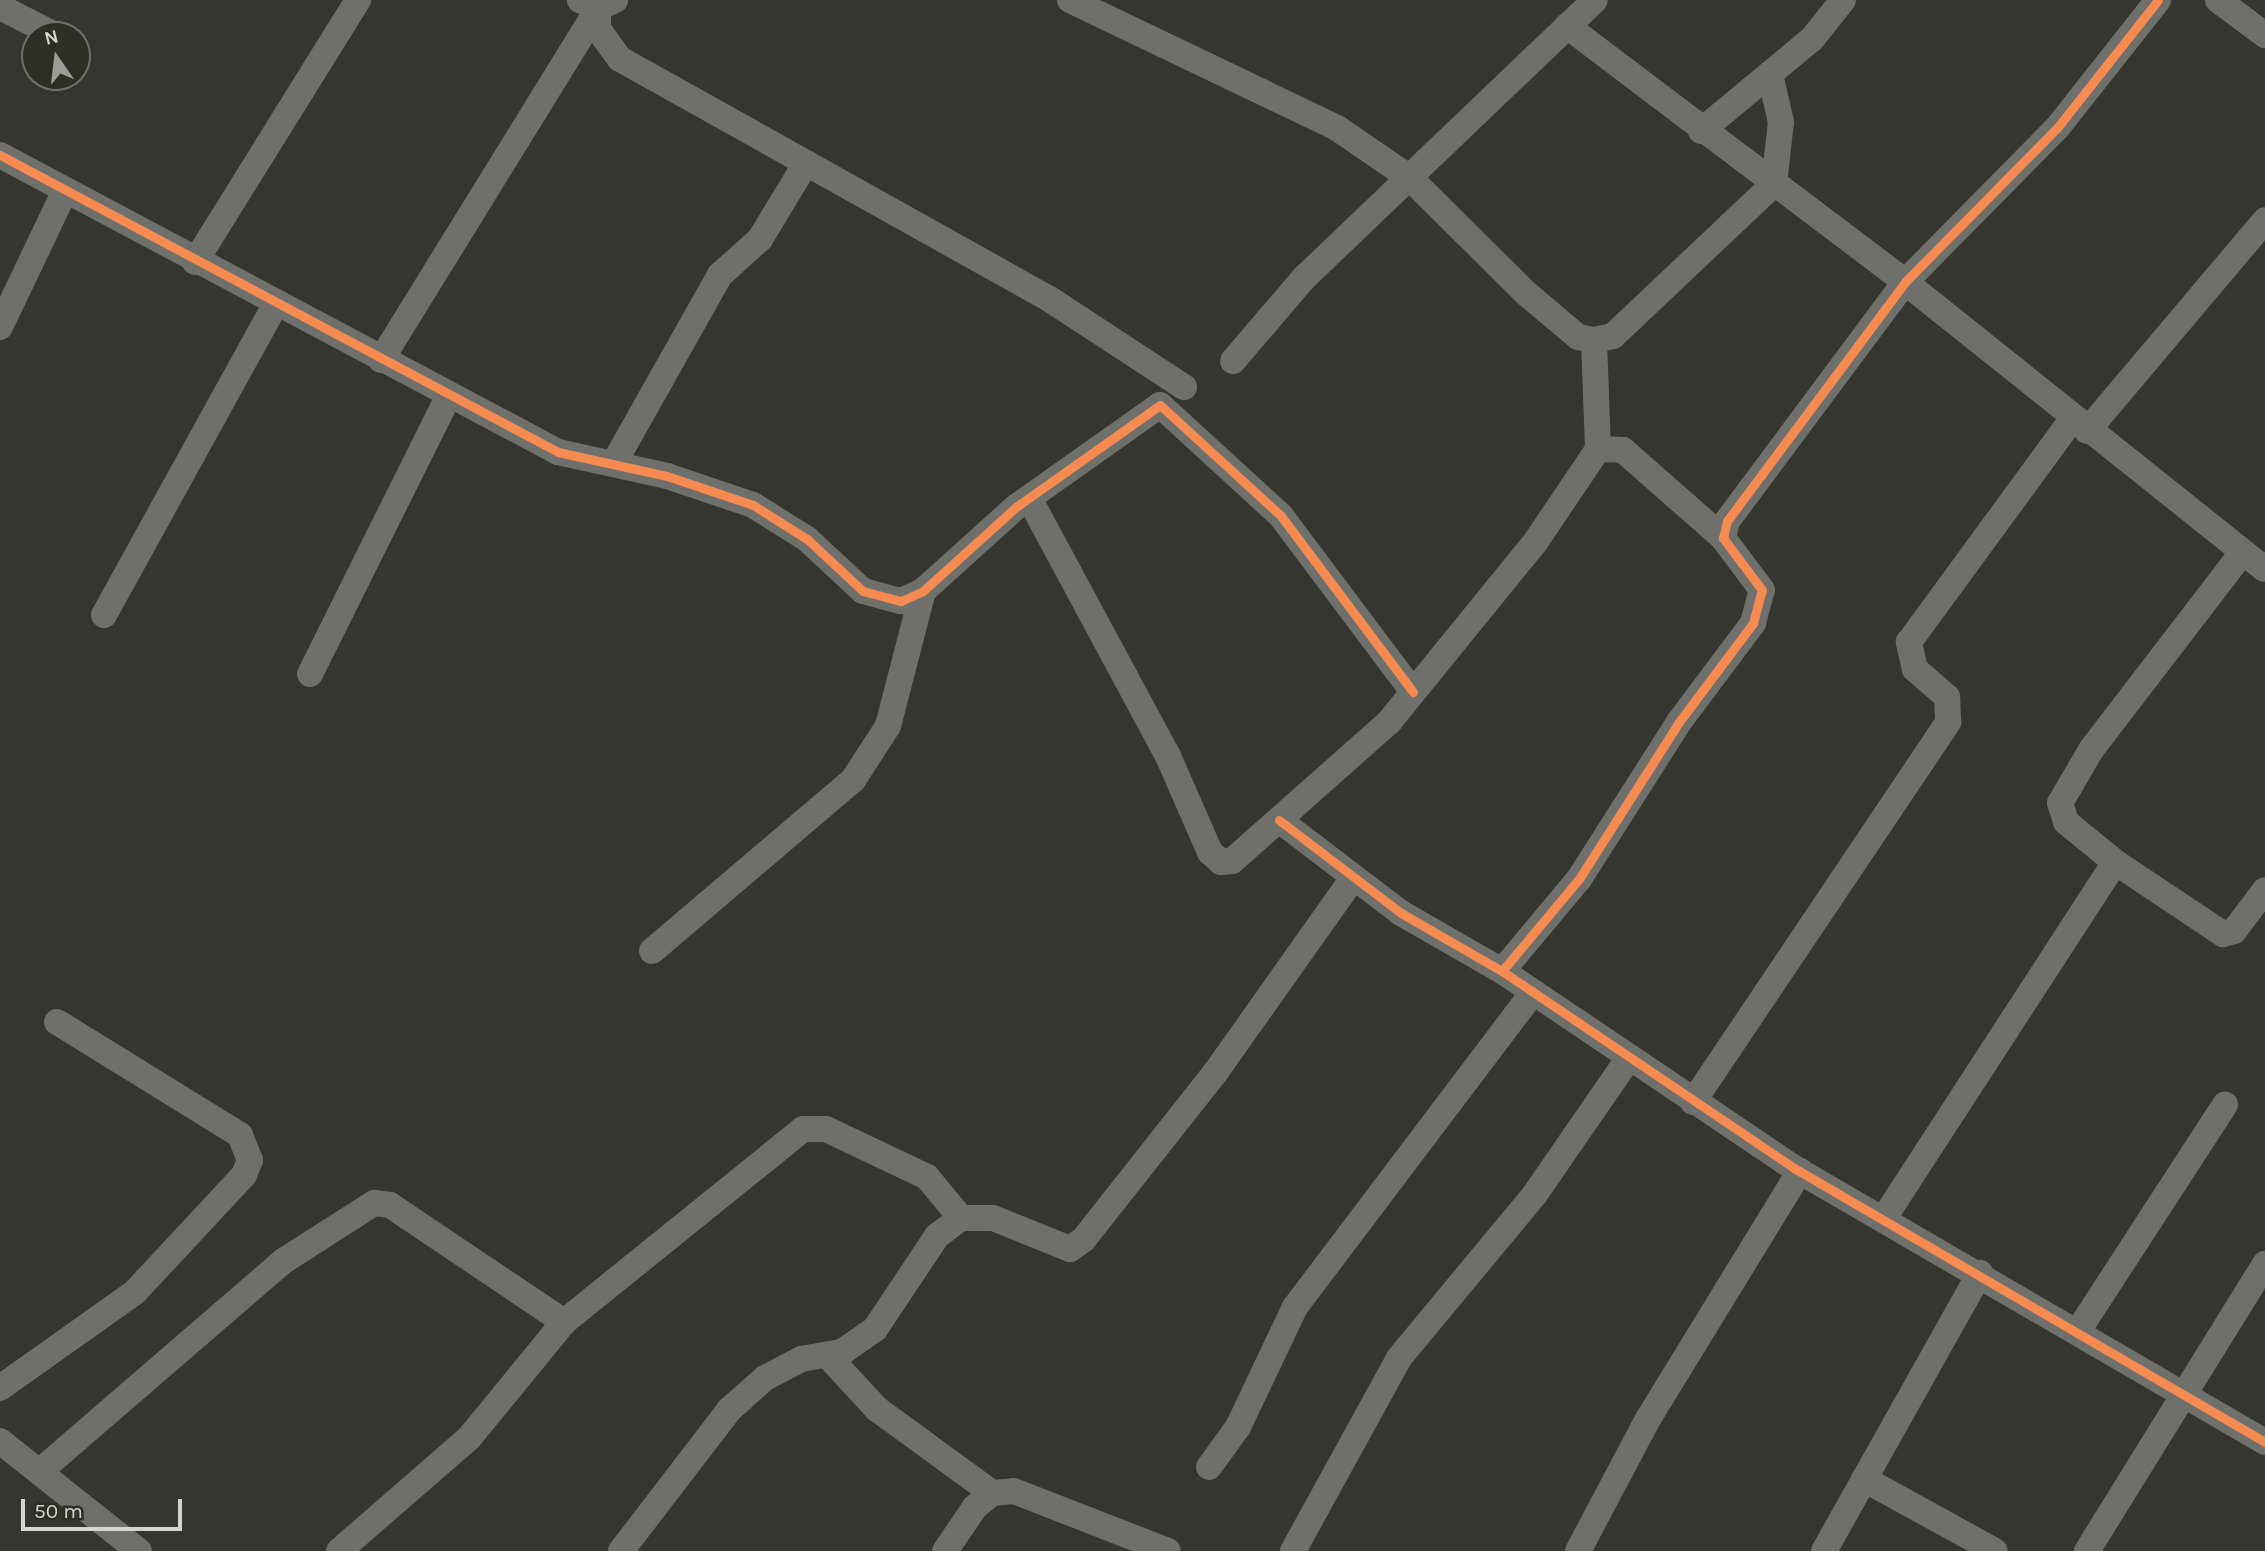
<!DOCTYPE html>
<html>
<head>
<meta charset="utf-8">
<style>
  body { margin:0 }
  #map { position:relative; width:2265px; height:1551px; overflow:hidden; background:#353630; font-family:Karla,sans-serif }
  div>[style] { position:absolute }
  .minor>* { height:26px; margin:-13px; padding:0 13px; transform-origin:13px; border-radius:13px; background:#6f6f6c }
  .cycleway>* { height:9px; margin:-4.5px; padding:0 4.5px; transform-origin:4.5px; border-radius:4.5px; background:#f68b52 }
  span { translate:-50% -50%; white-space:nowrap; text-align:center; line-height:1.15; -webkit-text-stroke:5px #2d2e24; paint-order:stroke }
  .north { position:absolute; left:21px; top:21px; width:70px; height:70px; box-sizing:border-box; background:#2d2e24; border:2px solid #707168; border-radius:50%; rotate:346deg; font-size:19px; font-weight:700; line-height:28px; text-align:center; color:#d4d5cf }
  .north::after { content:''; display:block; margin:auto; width:24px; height:32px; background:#9c9d97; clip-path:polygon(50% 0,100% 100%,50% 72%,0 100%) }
  .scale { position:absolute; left:21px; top:1499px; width:161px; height:32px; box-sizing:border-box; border:4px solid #d4d5cf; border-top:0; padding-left:9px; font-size:21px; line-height:24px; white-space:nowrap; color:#d4d5cf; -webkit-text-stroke:5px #2d2e24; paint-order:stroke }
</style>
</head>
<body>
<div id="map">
  <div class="minor">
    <div style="left:580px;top:0;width:20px;rotate:24deg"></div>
    <div style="left:598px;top:8px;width:19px;rotate:-25deg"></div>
    <div style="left:1070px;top:0;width:296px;rotate:25.6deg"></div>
    <div style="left:1337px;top:128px;width:88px;rotate:34.4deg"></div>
    <div style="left:1410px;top:178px;width:165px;rotate:44.8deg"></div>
    <div style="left:1527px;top:294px;width:67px;rotate:40.1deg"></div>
    <div style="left:1578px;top:337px;width:16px;rotate:11deg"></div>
    <div style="left:1594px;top:340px;width:19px;rotate:-12deg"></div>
    <div style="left:1613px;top:336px;width:221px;rotate:-43.4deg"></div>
    <div style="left:1774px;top:184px;width:62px;rotate:-83.6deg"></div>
    <div style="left:1781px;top:122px;width:49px;rotate:-102.9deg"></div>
    <div style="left:2218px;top:0;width:59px;rotate:36.7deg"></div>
    <div style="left:0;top:7px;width:62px;rotate:27deg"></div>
    <div style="left:598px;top:8px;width:21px;rotate:90deg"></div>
    <div style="left:598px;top:29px;width:37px;rotate:54deg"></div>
    <div style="left:620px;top:59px;width:494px;rotate:29.2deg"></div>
    <div style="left:1051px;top:300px;width:159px;rotate:33.2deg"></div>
    <div style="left:1567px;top:26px;width:424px;rotate:37.1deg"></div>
    <div style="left:1905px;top:282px;width:460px;rotate:38.6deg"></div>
    <div style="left:1701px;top:131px;width:144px;rotate:-39.7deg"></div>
    <div style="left:1812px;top:39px;width:50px;rotate:-51.5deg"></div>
    <div style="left:0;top:155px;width:632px;rotate:28.02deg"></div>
    <div style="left:558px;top:452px;width:112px;rotate:12.4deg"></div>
    <div style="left:667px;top:476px;width:91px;rotate:18.6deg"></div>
    <div style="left:753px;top:505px;width:64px;rotate:32.2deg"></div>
    <div style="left:807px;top:539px;width:76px;rotate:42.9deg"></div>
    <div style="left:863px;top:591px;width:39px;rotate:15deg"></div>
    <div style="left:901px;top:601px;width:24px;rotate:-24deg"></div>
    <div style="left:923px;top:591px;width:125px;rotate:-42.1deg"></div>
    <div style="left:1016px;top:507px;width:176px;rotate:-35.3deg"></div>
    <div style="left:1160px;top:405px;width:164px;rotate:42.5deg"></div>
    <div style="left:1281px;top:516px;width:220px;rotate:53.1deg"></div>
    <div style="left:195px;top:262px;width:309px;rotate:-58.1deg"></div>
    <div style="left:0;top:327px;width:151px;rotate:-64.5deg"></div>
    <div style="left:381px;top:360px;width:414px;rotate:-58.3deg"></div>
    <div style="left:1233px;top:361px;width:109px;rotate:-49.5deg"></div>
    <div style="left:1304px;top:278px;width:402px;rotate:-43.7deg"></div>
    <div style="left:2087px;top:431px;width:276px;rotate:-49.8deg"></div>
    <div style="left:1598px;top:449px;width:25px;rotate:2deg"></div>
    <div style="left:1623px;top:450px;width:133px;rotate:41.3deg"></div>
    <div style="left:614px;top:463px;width:216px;rotate:-60.6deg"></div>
    <div style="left:720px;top:275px;width:54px;rotate:-42deg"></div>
    <div style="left:760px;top:239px;width:89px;rotate:-58.8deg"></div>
    <div style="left:1029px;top:498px;width:293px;rotate:61.7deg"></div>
    <div style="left:1168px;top:756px;width:105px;rotate:66.4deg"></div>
    <div style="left:1210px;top:852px;width:15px;rotate:42deg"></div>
    <div style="left:1221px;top:862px;width:11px;rotate:-5deg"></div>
    <div style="left:1232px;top:861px;width:210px;rotate:-41.5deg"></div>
    <div style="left:1389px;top:722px;width:233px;rotate:-50.9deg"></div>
    <div style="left:1536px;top:541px;width:111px;rotate:-56deg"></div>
    <div style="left:1598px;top:449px;width:109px;rotate:-92.1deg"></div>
    <div style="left:2242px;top:553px;width:248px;rotate:127.5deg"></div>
    <div style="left:2091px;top:750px;width:61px;rotate:120.3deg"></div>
    <div style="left:2060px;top:803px;width:20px;rotate:72deg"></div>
    <div style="left:2066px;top:822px;width:63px;rotate:39.2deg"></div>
    <div style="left:2115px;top:862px;width:130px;rotate:33.7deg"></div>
    <div style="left:2223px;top:934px;width:11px;rotate:-15deg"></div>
    <div style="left:2234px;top:931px;width:51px;rotate:-52.9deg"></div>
    <div style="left:104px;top:615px;width:355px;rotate:-61.1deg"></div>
    <div style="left:310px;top:674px;width:312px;rotate:-63.5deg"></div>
    <div style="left:1279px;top:820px;width:153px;rotate:37.3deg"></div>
    <div style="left:1401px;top:913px;width:116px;rotate:29.9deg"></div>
    <div style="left:1502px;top:971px;width:352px;rotate:34deg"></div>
    <div style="left:1794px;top:1168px;width:545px;rotate:30.19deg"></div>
    <div style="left:652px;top:951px;width:264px;rotate:-40.4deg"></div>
    <div style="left:853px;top:780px;width:64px;rotate:-57.1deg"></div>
    <div style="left:888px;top:726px;width:139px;rotate:-75.5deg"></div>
    <div style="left:1502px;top:971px;width:120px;rotate:-50.1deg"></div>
    <div style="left:1579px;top:879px;width:186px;rotate:-57.5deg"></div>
    <div style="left:1679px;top:722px;width:124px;rotate:-53.2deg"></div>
    <div style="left:1753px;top:623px;width:34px;rotate:-75deg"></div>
    <div style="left:1762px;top:590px;width:65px;rotate:-126.9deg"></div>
    <div style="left:1723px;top:538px;width:17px;rotate:-77deg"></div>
    <div style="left:1727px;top:521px;width:298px;rotate:-53.3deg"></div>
    <div style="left:1905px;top:282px;width:216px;rotate:-45.4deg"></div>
    <div style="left:2057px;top:128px;width:163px;rotate:-51.7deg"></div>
    <div style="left:1693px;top:1102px;width:458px;rotate:-56.1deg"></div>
    <div style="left:1948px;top:722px;width:25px;rotate:-92deg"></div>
    <div style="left:1947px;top:697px;width:43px;rotate:-138.8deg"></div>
    <div style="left:1915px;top:669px;width:28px;rotate:-103deg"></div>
    <div style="left:1909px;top:642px;width:276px;rotate:-53.8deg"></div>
    <div style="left:1884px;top:1218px;width:424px;rotate:-57deg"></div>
    <div style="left:2078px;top:1331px;width:270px;rotate:-57deg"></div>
    <div style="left:827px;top:1355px;width:74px;rotate:47.2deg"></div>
    <div style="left:877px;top:1409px;width:142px;rotate:36.1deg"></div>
    <div style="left:0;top:1388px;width:166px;rotate:-35.4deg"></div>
    <div style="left:135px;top:1292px;width:160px;rotate:-47deg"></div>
    <div style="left:244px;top:1175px;width:16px;rotate:-68deg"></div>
    <div style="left:250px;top:1160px;width:27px;rotate:-112deg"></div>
    <div style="left:240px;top:1135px;width:215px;rotate:-148.3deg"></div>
    <div style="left:0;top:1441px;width:177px;rotate:38.4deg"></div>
    <div style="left:1209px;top:1467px;width:49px;rotate:-54.1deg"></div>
    <div style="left:1238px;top:1427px;width:133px;rotate:-64.6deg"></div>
    <div style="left:1295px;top:1307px;width:395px;rotate:-52.9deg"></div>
    <div style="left:39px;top:1472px;width:325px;rotate:-40.8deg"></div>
    <div style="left:285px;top:1260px;width:106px;rotate:-32.6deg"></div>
    <div style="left:374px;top:1203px;width:16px;rotate:7deg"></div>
    <div style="left:390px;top:1205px;width:210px;rotate:33.9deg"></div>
    <div style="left:1864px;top:1479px;width:149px;rotate:28.8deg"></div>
    <div style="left:339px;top:1551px;width:172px;rotate:-41deg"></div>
    <div style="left:469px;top:1438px;width:150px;rotate:-50.7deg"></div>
    <div style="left:564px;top:1322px;width:307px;rotate:-38.9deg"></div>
    <div style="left:803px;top:1129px;width:23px"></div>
    <div style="left:826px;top:1129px;width:112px;rotate:25.4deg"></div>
    <div style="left:927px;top:1177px;width:53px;rotate:50.3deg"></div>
    <div style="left:621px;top:1551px;width:178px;rotate:-52.5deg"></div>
    <div style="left:729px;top:1410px;width:48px;rotate:-41.6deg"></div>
    <div style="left:765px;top:1378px;width:41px;rotate:-27.8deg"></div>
    <div style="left:801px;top:1359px;width:42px;rotate:-9.7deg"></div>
    <div style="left:842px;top:1352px;width:40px;rotate:-34.9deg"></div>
    <div style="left:875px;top:1329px;width:112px;rotate:-56.3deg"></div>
    <div style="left:937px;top:1236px;width:30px;rotate:-37deg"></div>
    <div style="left:961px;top:1218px;width:32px"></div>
    <div style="left:993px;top:1218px;width:83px;rotate:21.9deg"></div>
    <div style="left:1070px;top:1249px;width:16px;rotate:-35deg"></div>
    <div style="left:1083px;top:1240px;width:213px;rotate:-51.7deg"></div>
    <div style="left:1215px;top:1073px;width:240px;rotate:-54.7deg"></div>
    <div style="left:945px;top:1551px;width:53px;rotate:-55.7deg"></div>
    <div style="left:975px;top:1507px;width:22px;rotate:-39deg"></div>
    <div style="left:992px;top:1493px;width:22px;rotate:-5deg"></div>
    <div style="left:1014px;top:1491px;width:165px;rotate:21.3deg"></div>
    <div style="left:1293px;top:1551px;width:220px;rotate:-61.2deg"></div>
    <div style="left:1399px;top:1358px;width:213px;rotate:-50.3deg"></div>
    <div style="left:1535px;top:1194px;width:164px;rotate:-55.4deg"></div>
    <div style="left:1578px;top:1551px;width:149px;rotate:-62.1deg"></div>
    <div style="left:1648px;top:1419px;width:291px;rotate:-58.5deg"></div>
    <div style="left:1824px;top:1551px;width:319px;rotate:-60.7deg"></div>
    <div style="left:2087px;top:1551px;width:338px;rotate:-58.2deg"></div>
  </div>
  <div class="cycleway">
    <div style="left:0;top:155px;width:632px;rotate:28.02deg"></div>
    <div style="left:558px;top:452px;width:112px;rotate:12.4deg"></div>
    <div style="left:667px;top:476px;width:91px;rotate:18.6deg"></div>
    <div style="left:753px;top:505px;width:64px;rotate:32.2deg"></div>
    <div style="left:807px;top:539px;width:76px;rotate:42.9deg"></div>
    <div style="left:863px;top:591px;width:39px;rotate:15deg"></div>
    <div style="left:901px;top:601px;width:24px;rotate:-24deg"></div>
    <div style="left:923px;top:591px;width:125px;rotate:-42.1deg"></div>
    <div style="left:1016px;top:507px;width:176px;rotate:-35.3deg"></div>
    <div style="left:1160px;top:405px;width:164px;rotate:42.5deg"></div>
    <div style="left:1281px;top:516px;width:220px;rotate:53.1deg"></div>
    <div style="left:1279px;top:820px;width:153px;rotate:37.3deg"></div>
    <div style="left:1401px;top:913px;width:116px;rotate:29.9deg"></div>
    <div style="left:1502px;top:971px;width:352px;rotate:34deg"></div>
    <div style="left:1794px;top:1168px;width:545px;rotate:30.19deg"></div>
    <div style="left:1502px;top:971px;width:120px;rotate:-50.1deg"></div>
    <div style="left:1579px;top:879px;width:186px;rotate:-57.5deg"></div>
    <div style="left:1679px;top:722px;width:124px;rotate:-53.2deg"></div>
    <div style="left:1753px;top:623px;width:34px;rotate:-75deg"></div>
    <div style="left:1762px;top:590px;width:65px;rotate:-126.9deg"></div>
    <div style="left:1723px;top:538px;width:17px;rotate:-77deg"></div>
    <div style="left:1727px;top:521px;width:298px;rotate:-53.3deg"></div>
    <div style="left:1905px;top:282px;width:216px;rotate:-45.4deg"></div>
    <div style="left:2057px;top:128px;width:163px;rotate:-51.7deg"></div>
  </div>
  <div class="north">N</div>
  <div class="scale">50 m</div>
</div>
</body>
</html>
